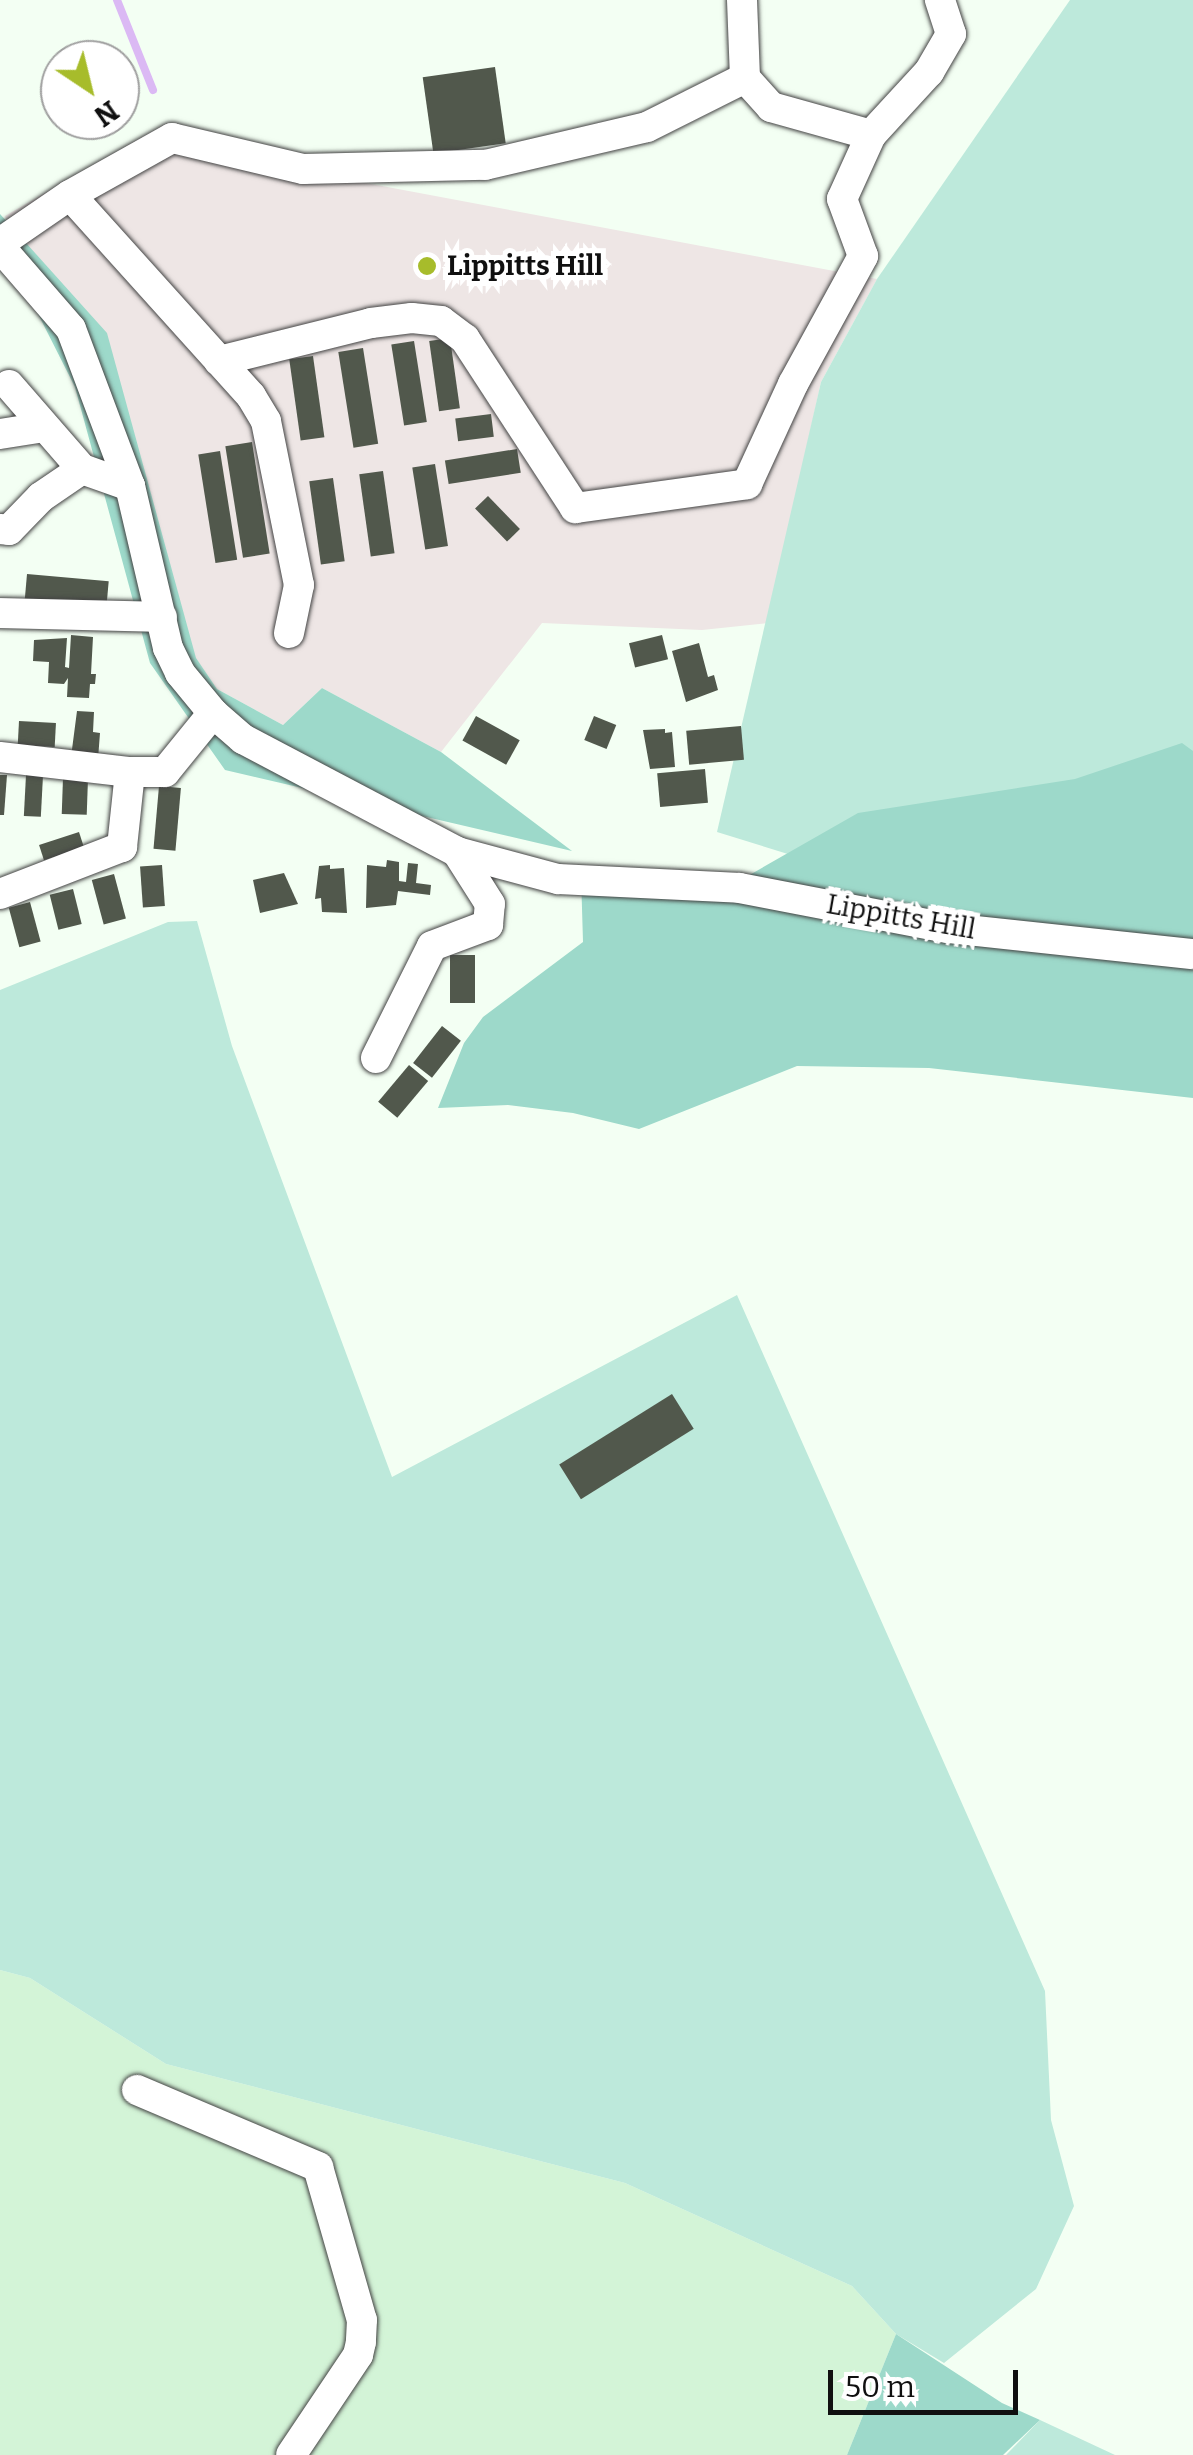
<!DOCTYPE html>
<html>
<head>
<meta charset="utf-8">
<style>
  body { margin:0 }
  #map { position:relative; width:1193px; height:2455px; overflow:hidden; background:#f3fff3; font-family:Bitter,serif }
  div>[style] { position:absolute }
  .industrial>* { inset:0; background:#eee6e5 }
  .farmland>* { inset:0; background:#d3f4d7 }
  .green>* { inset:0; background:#bde9db }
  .forest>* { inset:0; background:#9dd9ca }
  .stream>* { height:8px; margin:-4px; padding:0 4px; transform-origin:4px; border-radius:4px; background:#dbb9f4 }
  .building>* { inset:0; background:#51584c; transform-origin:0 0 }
  .roads { filter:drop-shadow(0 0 2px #434343) drop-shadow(0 0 2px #434343) }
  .minor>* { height:30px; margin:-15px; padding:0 15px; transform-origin:15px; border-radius:15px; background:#fff }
  .dots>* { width:28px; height:28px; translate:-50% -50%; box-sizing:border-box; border:5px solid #fff; border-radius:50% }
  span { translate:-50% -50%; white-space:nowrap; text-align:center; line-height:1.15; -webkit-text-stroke:10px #fff; paint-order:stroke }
  .poi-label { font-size:28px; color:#101010; font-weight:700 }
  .left { translate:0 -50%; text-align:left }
  .street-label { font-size:28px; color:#101010 }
  .north { position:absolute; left:40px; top:40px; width:100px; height:100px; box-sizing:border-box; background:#fff; border:2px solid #9f9f9f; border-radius:50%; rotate:145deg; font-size:28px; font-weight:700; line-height:40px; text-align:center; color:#101010 }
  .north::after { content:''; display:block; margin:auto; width:35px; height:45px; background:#a7bc2b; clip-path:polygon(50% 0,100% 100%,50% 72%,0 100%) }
  .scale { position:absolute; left:828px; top:2370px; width:190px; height:45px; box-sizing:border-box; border:5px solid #101010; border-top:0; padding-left:12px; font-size:30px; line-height:35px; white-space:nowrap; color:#101010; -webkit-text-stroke:8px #fff; paint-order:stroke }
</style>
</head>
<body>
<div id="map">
  <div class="industrial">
    <div style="clip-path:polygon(137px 140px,877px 279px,821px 382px,768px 623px,702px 630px,542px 623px,441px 752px,322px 688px,283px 725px,217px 689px,196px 659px,5px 216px)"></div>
  </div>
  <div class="farmland">
    <div style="clip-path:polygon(0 1970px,30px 1978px,166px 2064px,625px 2183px,852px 2286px,896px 2334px,847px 2455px,0 2455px)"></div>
  </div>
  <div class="green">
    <div style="clip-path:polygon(1070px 0,1193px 0,1193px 944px,946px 903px,717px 832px,821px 382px,877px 279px)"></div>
    <div style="clip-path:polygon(197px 921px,232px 1046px,392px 1477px,737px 1295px,1045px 1991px,1051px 2120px,1074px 2206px,1036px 2289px,944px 2363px,896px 2334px,852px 2286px,625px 2183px,166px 2064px,30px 1978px,0 1970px,0 990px,168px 922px)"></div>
    <div style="clip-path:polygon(1040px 2420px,1115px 2455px,1006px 2455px)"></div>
  </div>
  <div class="forest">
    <div style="clip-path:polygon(0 214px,107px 333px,196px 658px,217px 689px,283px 725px,322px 688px,441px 752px,572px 851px,225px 770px,150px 663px,75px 387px,31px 300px,0 269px)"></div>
    <div style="clip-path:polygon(1182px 743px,1193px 751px,1193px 1098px,929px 1068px,797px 1066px,639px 1129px,573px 1113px,508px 1105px,438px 1108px,464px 1043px,483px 1017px,583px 942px,581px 875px,704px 901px,858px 813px,1075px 779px)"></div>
    <div style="clip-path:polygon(896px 2334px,1002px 2403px,1040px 2420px,1003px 2455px,847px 2455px)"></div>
  </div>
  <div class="stream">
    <div style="left:117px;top:0;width:97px;rotate:68.2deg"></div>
  </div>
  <div class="building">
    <div style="left:495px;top:67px;width:77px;height:73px;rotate:82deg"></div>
    <div style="left:450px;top:338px;width:71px;height:21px;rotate:82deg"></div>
    <div style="left:414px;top:341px;width:82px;height:23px;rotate:81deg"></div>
    <div style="left:363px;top:348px;width:97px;height:25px;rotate:81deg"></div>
    <div style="left:313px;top:356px;width:82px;height:24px;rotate:82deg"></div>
    <div style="left:491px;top:414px;width:23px;height:36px;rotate:83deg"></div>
    <div style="left:252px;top:442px;width:113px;height:27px;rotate:81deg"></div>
    <div style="left:517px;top:449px;width:24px;height:73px;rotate:81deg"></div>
    <div style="left:220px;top:451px;width:110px;height:22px;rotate:81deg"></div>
    <div style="left:435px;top:464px;width:83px;height:23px;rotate:81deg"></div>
    <div style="left:383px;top:471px;width:83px;height:24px;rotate:82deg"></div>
    <div style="left:333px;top:478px;width:84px;height:24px;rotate:82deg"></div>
    <div style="left:488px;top:496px;width:46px;height:18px;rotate:46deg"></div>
    <div style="left:27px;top:574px;width:82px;height:25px;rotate:5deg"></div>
    <div style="clip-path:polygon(71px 635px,93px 637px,91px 674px,96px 674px,95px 684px,90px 684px,89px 698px,67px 697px,68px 678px,64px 684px,48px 683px,49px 662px,33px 661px,34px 640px,67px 638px,65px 667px,69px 668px)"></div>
    <div style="left:662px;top:635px;width:25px;height:34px;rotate:76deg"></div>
    <div style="clip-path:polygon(699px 643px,708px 677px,714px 675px,718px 690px,686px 702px,672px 651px)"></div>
    <div style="clip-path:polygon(77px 711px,94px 712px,93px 732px,100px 733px,98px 759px,71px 757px)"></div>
    <div style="left:476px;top:716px;width:50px;height:28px;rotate:29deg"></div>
    <div style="left:594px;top:716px;width:24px;height:26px;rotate:22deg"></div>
    <div style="left:19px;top:721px;width:37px;height:24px;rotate:3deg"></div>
    <div style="left:741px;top:726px;width:34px;height:55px;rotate:85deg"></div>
    <div style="clip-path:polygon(665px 729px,665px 733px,672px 732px,675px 767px,650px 769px,643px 730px)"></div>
    <div style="left:705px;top:769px;width:34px;height:48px;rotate:85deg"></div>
    <div style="clip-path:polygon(0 775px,7px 775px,4px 815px,0 815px)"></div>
    <div style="left:26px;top:775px;width:17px;height:41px;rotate:3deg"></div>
    <div style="left:63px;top:778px;width:25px;height:36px;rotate:2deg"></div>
    <div style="left:159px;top:786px;width:22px;height:63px;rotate:5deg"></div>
    <div style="left:79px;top:832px;width:16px;height:42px;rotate:72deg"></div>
    <div style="clip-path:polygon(387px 860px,399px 862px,399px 881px,406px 882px,408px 863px,418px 864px,416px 883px,431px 885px,430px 895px,398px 891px,396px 905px,366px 908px,367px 865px,386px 867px)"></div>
    <div style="left:162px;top:865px;width:41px;height:22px;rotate:86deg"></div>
    <div style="clip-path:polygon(330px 865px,330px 869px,344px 868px,347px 913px,322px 912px,321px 898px,315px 899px,319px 866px)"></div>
    <div style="clip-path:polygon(284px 873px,298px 904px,260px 913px,253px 880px)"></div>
    <div style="left:114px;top:874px;width:46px;height:23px;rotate:75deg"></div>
    <div style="left:73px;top:889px;width:36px;height:24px;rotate:76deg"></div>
    <div style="left:30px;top:902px;width:41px;height:22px;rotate:75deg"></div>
    <div style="left:450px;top:955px;width:25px;height:48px"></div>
    <div style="left:442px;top:1026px;width:24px;height:47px;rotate:38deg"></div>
    <div style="left:409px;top:1065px;width:25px;height:48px;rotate:40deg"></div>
    <div style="left:672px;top:1394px;width:41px;height:133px;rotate:58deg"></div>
  </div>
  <div class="roads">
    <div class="minor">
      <div style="left:742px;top:0;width:78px;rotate:87.8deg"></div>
      <div style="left:745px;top:78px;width:39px;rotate:48deg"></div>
      <div style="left:771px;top:107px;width:104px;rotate:15.6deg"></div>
      <div style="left:871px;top:135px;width:86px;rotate:-47.4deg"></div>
      <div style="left:929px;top:72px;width:44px;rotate:-59.9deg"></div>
      <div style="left:951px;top:34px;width:36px;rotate:-108deg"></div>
      <div style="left:0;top:243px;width:85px;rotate:-34.4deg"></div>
      <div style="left:0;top:247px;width:108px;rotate:49.1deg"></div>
      <div style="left:71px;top:329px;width:168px;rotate:69.4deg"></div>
      <div style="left:130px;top:486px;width:166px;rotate:76.8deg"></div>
      <div style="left:168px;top:648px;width:28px;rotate:64deg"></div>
      <div style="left:180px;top:673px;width:52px;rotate:50.5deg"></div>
      <div style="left:213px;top:713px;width:40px;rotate:41deg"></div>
      <div style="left:243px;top:739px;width:242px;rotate:27.8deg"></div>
      <div style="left:457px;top:852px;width:105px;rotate:15deg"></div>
      <div style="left:558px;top:879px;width:182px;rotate:2.8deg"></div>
      <div style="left:740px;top:888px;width:212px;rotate:10.9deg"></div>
      <div style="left:948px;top:928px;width:246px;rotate:6.1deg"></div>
      <div style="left:219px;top:361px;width:157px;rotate:-14deg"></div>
      <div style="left:371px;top:323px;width:41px;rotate:-7deg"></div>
      <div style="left:412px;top:318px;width:29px;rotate:6deg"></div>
      <div style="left:441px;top:321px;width:30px;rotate:37deg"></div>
      <div style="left:465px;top:339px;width:202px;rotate:56.9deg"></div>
      <div style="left:575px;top:508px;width:174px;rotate:-7.9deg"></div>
      <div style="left:747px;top:484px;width:110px;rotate:-65.3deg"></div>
      <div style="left:793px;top:384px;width:146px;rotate:-61.3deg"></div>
      <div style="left:863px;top:256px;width:61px;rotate:-110.2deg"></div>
      <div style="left:842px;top:199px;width:70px;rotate:-65.6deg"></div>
      <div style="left:9px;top:385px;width:111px;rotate:49deg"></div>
      <div style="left:82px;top:469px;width:51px;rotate:19.5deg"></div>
      <div style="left:0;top:434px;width:45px;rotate:-9deg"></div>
      <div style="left:0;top:529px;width:9px;rotate:6deg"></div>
      <div style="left:9px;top:530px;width:46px;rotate:-45.9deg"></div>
      <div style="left:41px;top:497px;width:50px;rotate:-34.3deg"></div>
      <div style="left:0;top:613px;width:162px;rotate:1.4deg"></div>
      <div style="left:289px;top:633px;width:49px;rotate:-78.2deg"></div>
      <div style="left:299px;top:585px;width:167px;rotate:-101.4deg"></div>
      <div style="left:266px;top:421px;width:29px;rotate:-121deg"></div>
      <div style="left:251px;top:396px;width:270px;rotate:-132deg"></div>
      <div style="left:70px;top:195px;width:117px;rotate:-29.2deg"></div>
      <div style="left:172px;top:138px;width:135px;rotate:13.3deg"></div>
      <div style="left:303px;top:169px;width:182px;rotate:-1.3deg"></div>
      <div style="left:485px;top:165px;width:166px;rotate:-13.2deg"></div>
      <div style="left:647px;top:127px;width:110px;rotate:-26.6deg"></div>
      <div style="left:0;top:757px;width:131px;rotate:6.6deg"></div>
      <div style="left:0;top:894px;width:131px;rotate:-21.1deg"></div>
      <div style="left:122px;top:847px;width:75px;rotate:-83.9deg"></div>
      <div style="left:130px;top:772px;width:35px"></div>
      <div style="left:165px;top:772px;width:76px;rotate:-50.9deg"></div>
      <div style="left:376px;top:1058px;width:125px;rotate:-63.4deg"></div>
      <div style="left:432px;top:946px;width:60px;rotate:-20.6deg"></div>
      <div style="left:488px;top:925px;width:21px;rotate:-85deg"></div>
      <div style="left:490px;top:904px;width:62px;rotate:-122.4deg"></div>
      <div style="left:137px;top:2090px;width:197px;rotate:23deg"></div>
      <div style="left:318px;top:2167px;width:159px;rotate:74deg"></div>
      <div style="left:362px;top:2320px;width:22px;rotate:93deg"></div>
      <div style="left:361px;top:2342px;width:13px;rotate:103deg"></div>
      <div style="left:358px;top:2355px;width:120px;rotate:123.8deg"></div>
    </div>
  </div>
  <div class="dots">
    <div style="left:427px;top:266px;background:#a7bc2b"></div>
  </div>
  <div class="poi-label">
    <span class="left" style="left:447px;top:266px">Lippitts Hill</span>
  </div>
  <div class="street-label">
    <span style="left:901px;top:917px;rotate:10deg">Lippitts Hill</span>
  </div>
  <div class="north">N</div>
  <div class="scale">50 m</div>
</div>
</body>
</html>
